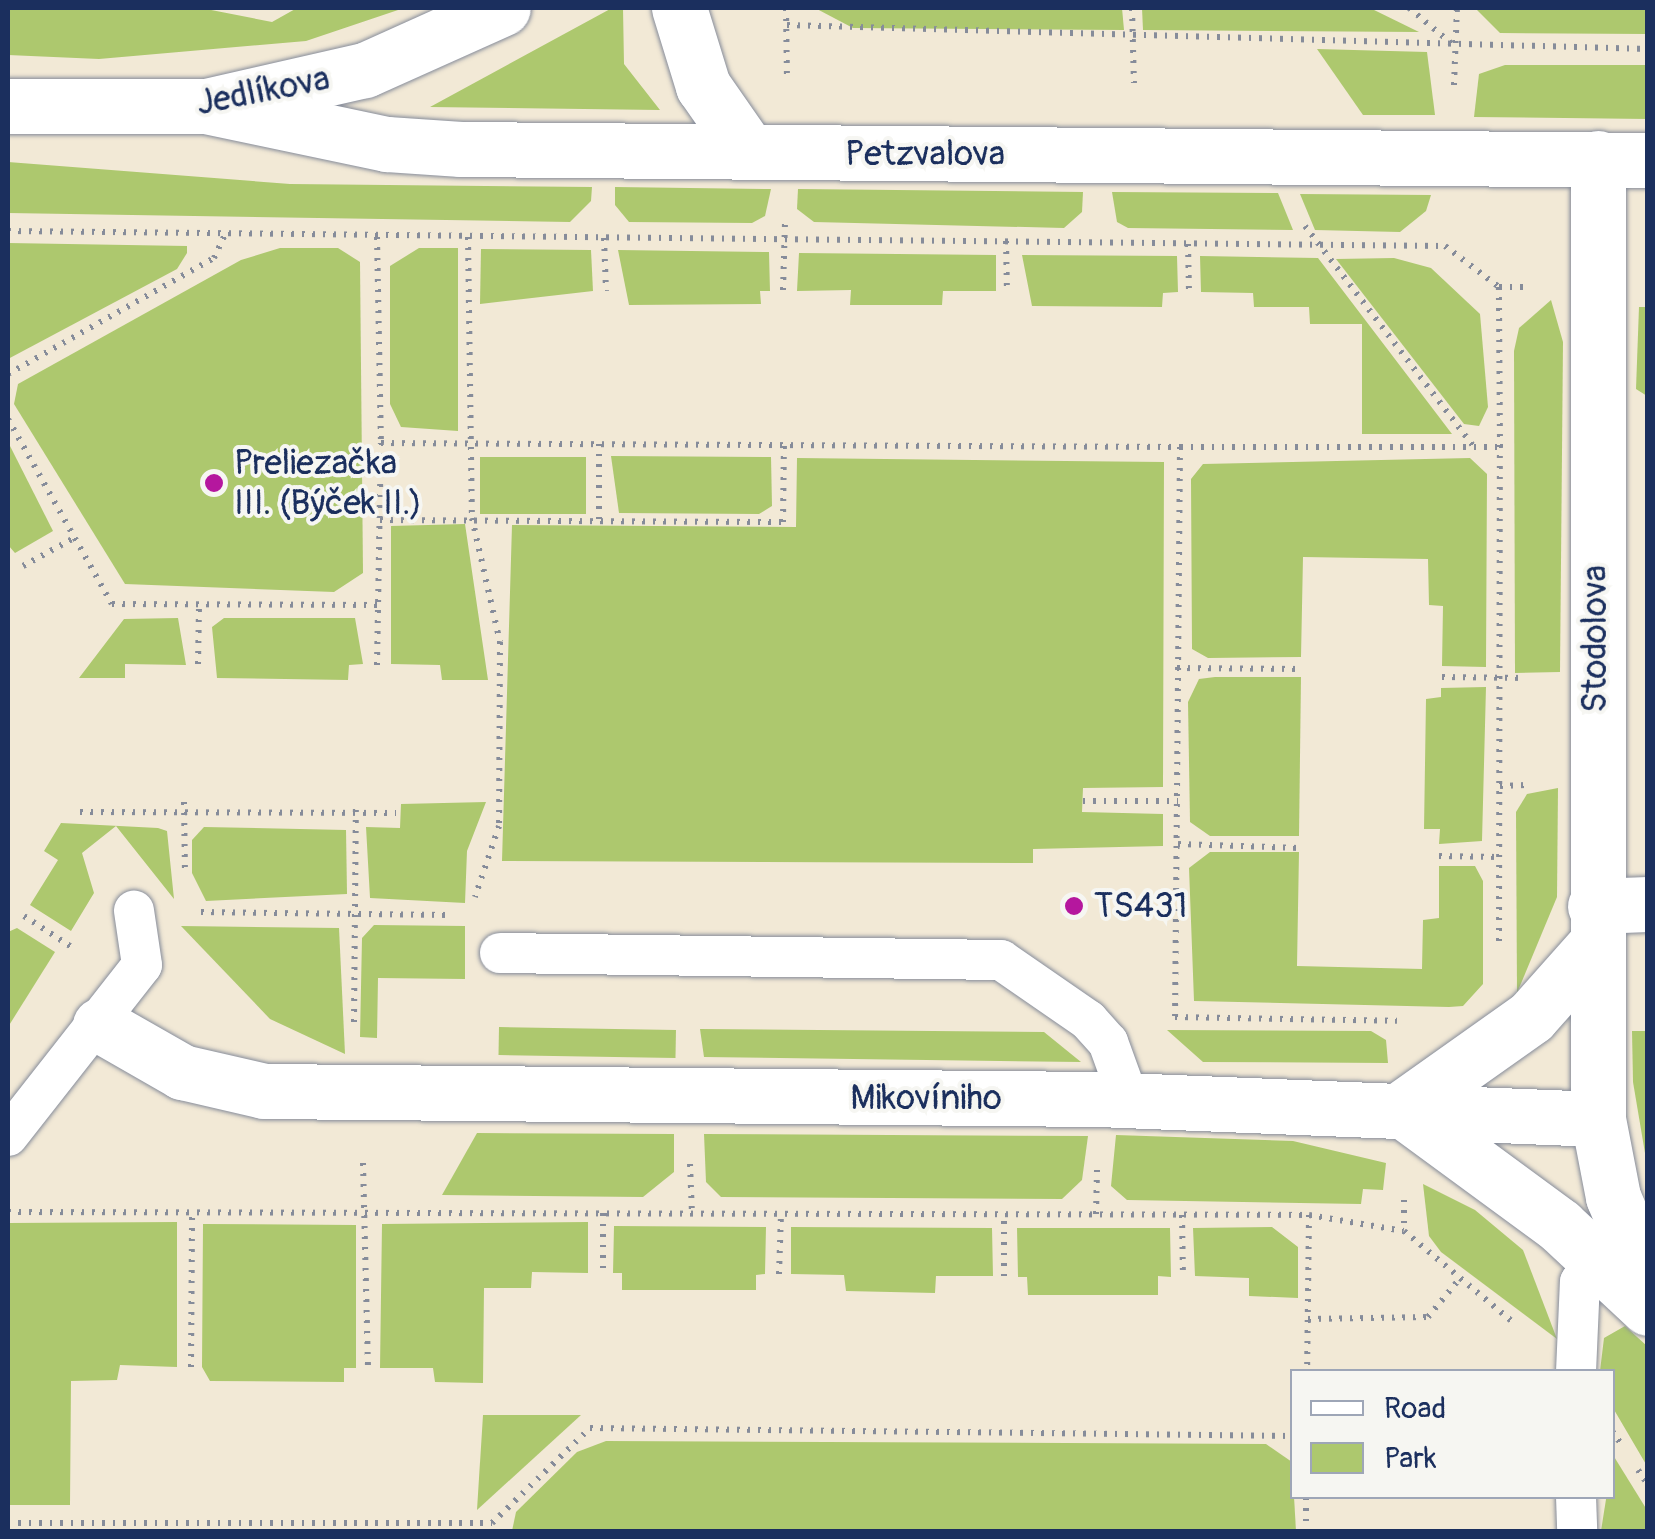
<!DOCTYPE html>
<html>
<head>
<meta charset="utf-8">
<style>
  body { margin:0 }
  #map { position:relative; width:1655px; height:1539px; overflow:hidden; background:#f2e9d6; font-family:Pangolin,sans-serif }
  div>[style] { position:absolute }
  .green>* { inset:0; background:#adc86e; transform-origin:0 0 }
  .path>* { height:6px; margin-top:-3px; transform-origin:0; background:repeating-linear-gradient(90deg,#868c9a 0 2.5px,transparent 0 10.5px) }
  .roads { filter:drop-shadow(0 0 2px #868c9a) drop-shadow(0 0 2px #868c9a) }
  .service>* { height:40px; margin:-20px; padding:0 20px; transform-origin:20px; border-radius:20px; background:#fff }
  .minor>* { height:55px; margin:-27.5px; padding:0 27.5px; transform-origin:27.5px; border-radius:27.5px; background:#fff }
  .dots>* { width:28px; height:28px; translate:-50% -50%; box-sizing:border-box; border:5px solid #f6f6f2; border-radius:50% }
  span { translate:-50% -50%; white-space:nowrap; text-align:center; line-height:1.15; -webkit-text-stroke:8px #f6f6f2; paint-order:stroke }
  .street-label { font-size:35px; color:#1b2f5e }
  .poi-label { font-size:35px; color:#1b2f5e }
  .left { translate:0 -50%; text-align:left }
  .frame { position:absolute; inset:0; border:10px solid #1b2f5e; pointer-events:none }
  .legend { position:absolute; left:1290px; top:1369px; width:325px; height:130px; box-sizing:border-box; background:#f6f6f2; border:2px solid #9ea6b7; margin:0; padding:12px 18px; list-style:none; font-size:30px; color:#1b2f5e }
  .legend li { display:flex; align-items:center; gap:20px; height:50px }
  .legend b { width:50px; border:2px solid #9ea6b7 }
</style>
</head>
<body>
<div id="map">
  <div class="green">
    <div style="clip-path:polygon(8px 8px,201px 8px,272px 22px,297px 8px,404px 8px,306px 41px,99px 59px,8px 55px)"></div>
    <div style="clip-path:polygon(612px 8px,623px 8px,624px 64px,660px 110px,430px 107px)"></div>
    <div style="clip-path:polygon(815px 8px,1122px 8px,1124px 30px,853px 28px)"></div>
    <div style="clip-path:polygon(1142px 8px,1370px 8px,1419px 32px,1143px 30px)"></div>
    <div style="clip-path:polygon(1475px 8px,1647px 8px,1647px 34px,1500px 33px)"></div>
    <div style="clip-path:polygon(1317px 49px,1427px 52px,1435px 115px,1363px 115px)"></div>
    <div style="clip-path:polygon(1505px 65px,1647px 65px,1647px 119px,1474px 117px,1479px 74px)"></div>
    <div style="clip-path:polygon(8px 162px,290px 184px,592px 187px,591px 201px,570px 222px,8px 213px)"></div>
    <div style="clip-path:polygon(615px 187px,771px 189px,765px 216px,752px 223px,629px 222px,615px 205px)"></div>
    <div style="clip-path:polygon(798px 189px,1083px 192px,1082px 212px,1064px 228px,814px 222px,797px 209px)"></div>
    <div style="clip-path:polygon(1112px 192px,1278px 193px,1293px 230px,1128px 228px,1117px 222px)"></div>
    <div style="clip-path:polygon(1300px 194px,1431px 195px,1426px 211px,1400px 232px,1315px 230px)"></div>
    <div style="clip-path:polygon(8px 243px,187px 246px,187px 253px,177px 269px,8px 359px)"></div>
    <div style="clip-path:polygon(280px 248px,338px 248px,360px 262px,363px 573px,334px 592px,125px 584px,14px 404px,18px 384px,241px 260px)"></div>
    <div style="clip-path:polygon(419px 248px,458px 248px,458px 431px,401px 427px,390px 404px,390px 266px)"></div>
    <div style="clip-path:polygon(481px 249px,591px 250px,593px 291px,480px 304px)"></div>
    <div style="clip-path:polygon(618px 250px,769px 252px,770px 291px,760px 291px,761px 304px,629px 305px)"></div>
    <div style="clip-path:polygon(799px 253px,996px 255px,996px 291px,943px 291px,942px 305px,850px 305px,851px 290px,797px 291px)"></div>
    <div style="clip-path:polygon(1022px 255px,1177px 256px,1178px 292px,1163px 293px,1162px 307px,1032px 306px)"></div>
    <div style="clip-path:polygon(1200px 256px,1318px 258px,1452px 434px,1362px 434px,1362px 324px,1310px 324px,1309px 307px,1254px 307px,1253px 293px,1201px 292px)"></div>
    <div style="clip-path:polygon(1394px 258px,1431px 268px,1480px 314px,1488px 407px,1479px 426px,1464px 424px,1336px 259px)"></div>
    <div style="clip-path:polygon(1551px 300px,1563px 342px,1560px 672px,1515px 673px,1514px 351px,1519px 328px)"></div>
    <div style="clip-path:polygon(1639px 307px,1647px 307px,1647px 396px,1636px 389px)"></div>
    <div style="clip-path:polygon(8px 442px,53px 531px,15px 553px,8px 545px)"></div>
    <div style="clip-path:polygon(611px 456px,771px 457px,772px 506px,759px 514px,619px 513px)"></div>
    <div style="left:480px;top:457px;width:106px;height:57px"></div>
    <div style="clip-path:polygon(797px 458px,1164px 462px,1163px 787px,1083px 788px,1082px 812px,1163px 814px,1163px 846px,1033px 849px,1033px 863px,502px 861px,512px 525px,796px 527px)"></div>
    <div style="clip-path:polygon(1470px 458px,1487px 474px,1486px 667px,1442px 666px,1443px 606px,1429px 605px,1428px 559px,1303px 557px,1301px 657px,1208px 658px,1192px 649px,1191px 479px,1203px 464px)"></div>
    <div style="clip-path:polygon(465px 524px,488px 680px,442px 680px,440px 665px,391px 664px,391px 526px)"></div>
    <div style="clip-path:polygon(178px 618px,186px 665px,125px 664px,125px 678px,79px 678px,124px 619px)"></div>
    <div style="clip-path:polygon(224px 618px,355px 618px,363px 664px,349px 665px,348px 680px,217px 678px,212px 627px)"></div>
    <div style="clip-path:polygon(1215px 677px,1301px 677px,1299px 836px,1210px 836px,1190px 822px,1188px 702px,1199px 679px)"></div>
    <div style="clip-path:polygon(1486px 687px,1482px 841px,1439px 844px,1440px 829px,1424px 829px,1426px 699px,1441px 697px,1441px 688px)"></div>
    <div style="clip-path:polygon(1558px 788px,1557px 897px,1517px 993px,1516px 812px,1527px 794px)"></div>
    <div style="clip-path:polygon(486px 802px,467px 851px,465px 903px,370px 898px,366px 827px,400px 828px,401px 804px)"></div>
    <div style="clip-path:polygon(61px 823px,158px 828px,167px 831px,174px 899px,116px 826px,82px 853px,94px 893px,71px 931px,30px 905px,58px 860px,44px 851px)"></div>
    <div style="clip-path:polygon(204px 827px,346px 830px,347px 894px,206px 901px,192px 873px,192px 840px)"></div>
    <div style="clip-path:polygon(1210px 852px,1299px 852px,1297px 966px,1422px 969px,1423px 920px,1439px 918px,1439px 866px,1475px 866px,1483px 881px,1483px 984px,1463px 1006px,1449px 1007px,1194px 1001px,1189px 868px)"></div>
    <div style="clip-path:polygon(374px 925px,465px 926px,465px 979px,378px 978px,377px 1038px,360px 1037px,362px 938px)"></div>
    <div style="clip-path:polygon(181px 926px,339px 928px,345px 1054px,270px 1019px)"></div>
    <div style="clip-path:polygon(17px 928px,55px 952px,8px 1027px,8px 932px)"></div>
    <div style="left:499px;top:1027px;width:177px;height:28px;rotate:1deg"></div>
    <div style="clip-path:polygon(700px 1029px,1044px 1032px,1081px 1062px,704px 1057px)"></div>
    <div style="clip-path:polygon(1167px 1030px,1371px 1031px,1386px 1040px,1388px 1063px,1203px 1062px)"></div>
    <div style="clip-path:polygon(1632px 1031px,1647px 1031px,1647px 1165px,1633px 1082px)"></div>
    <div style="clip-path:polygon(477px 1133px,674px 1134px,674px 1172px,643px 1197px,442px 1195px)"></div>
    <div style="clip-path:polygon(704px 1134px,1088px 1136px,1082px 1180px,1062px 1199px,721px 1197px,706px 1182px)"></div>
    <div style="clip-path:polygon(1116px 1135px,1293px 1141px,1386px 1163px,1383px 1190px,1363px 1189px,1361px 1204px,1127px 1200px,1111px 1186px)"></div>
    <div style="clip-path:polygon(1423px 1184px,1475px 1210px,1523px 1250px,1557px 1339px,1441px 1252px,1429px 1236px)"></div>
    <div style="clip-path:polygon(177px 1222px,177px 1367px,120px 1365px,117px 1380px,71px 1381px,70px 1505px,8px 1505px,8px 1223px)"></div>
    <div style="clip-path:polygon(588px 1222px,588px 1273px,532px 1272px,531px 1288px,484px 1288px,483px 1383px,435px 1382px,433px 1368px,380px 1368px,382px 1224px)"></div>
    <div style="clip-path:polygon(203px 1224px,356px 1225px,356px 1368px,344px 1368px,344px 1382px,210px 1381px,202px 1367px)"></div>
    <div style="clip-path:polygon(614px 1226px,766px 1227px,765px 1274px,756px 1275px,756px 1290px,622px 1290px,622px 1273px,613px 1273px)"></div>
    <div style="clip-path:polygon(791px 1227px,992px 1228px,993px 1276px,936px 1276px,935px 1293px,846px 1291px,844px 1275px,791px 1274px)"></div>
    <div style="clip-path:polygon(1272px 1227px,1298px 1247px,1298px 1298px,1249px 1296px,1249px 1278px,1195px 1276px,1193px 1228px)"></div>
    <div style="clip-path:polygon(1017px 1228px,1170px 1228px,1171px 1277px,1158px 1276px,1158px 1295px,1028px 1295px,1027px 1277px,1018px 1277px)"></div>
    <div style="clip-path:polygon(1625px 1326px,1647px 1346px,1647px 1466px,1613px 1408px,1612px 1372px,1600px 1371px,1604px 1338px)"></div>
    <div style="clip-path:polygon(483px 1415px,581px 1415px,477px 1510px)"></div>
    <div style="clip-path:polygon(606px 1441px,1266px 1444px,1292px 1462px,1296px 1531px,512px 1531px,516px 1512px,577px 1452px)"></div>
    <div style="clip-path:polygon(1613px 1455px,1647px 1510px,1647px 1531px,1601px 1531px)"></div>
  </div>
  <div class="path">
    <div style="left:786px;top:8px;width:68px;rotate:89.2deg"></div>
    <div style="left:1132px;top:8px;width:75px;rotate:88.5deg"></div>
    <div style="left:1409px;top:8px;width:62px;rotate:39.8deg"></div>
    <div style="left:787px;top:25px;width:861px;rotate:1.6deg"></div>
    <div style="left:1454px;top:85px;width:77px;rotate:-87.8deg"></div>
    <div style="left:1305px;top:226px;width:277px;rotate:52.6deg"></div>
    <div style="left:8px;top:231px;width:1437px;rotate:0.6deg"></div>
    <div style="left:1445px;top:246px;width:68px;rotate:37.2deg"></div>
    <div style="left:1499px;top:287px;width:28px"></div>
    <div style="left:377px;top:237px;width:206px;rotate:88.9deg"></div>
    <div style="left:468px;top:237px;width:281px;rotate:89.2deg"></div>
    <div style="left:472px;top:518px;width:127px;rotate:77.3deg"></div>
    <div style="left:500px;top:642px;width:184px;rotate:90.3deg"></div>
    <div style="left:499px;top:826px;width:75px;rotate:108.7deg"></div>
    <div style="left:604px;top:238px;width:53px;rotate:87.8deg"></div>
    <div style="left:1006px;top:241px;width:50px;rotate:88.9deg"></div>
    <div style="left:1188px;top:244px;width:48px;rotate:88.8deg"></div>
    <div style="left:783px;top:290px;width:66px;rotate:-88.3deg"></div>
    <div style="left:8px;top:374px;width:236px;rotate:-29.4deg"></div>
    <div style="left:214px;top:258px;width:26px;rotate:-65deg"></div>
    <div style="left:8px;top:419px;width:212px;rotate:60.7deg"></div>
    <div style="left:112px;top:604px;width:267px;rotate:0.2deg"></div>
    <div style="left:1180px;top:447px;width:320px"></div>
    <div style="left:1500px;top:447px;width:160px;rotate:-90.4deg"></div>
    <div style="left:599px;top:519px;width:75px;rotate:-90deg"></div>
    <div style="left:380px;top:520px;width:403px;rotate:0.3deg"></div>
    <div style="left:783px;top:522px;width:77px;rotate:-89.3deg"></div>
    <div style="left:23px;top:566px;width:58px;rotate:-28.8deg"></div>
    <div style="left:198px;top:664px;width:60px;rotate:-89deg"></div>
    <div style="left:377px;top:665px;width:222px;rotate:-89deg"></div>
    <div style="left:381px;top:443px;width:799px;rotate:0.29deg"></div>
    <div style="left:1180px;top:447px;width:570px;rotate:90.5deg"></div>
    <div style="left:1175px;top:1017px;width:222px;rotate:1deg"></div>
    <div style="left:1177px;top:668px;width:125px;rotate:0.5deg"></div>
    <div style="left:1442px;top:677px;width:84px;rotate:0.7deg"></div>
    <div style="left:1500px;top:786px;width:29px;rotate:-2deg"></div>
    <div style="left:1083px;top:801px;width:95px"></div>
    <div style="left:184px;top:802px;width:68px;rotate:89.2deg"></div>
    <div style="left:80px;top:812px;width:316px;rotate:0.2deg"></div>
    <div style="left:1178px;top:844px;width:121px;rotate:1.9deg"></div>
    <div style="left:1439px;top:856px;width:60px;rotate:1deg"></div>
    <div style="left:201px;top:912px;width:247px;rotate:0.7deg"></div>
    <div style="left:24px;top:916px;width:59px;rotate:33.1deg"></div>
    <div style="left:1499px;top:941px;width:494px;rotate:-89.9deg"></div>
    <div style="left:354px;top:1022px;width:219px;rotate:-89.5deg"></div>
    <div style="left:363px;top:1163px;width:205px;rotate:88.6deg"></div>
    <div style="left:690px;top:1164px;width:49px;rotate:87.7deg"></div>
    <div style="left:1404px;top:1200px;width:31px;rotate:90deg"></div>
    <div style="left:8px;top:1212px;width:1301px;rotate:0.13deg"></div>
    <div style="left:1309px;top:1215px;width:157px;rotate:90.7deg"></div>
    <div style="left:603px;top:1213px;width:60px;rotate:90deg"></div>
    <div style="left:1096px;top:1214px;width:44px;rotate:-88.7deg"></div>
    <div style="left:1182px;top:1215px;width:61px;rotate:89.1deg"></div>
    <div style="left:1309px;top:1215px;width:96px;rotate:9.6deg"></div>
    <div style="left:1404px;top:1231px;width:142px;rotate:39.9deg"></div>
    <div style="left:779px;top:1274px;width:61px;rotate:-88.1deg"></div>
    <div style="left:1004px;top:1276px;width:62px;rotate:-90deg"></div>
    <div style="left:1308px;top:1319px;width:120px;rotate:-1deg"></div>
    <div style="left:1428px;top:1317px;width:52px;rotate:-50.5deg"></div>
    <div style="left:191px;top:1367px;width:155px;rotate:-89.6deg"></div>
    <div style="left:1612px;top:1431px;width:19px;rotate:55deg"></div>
    <div style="left:1638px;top:1470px;width:18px;rotate:56deg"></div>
    <div style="left:8px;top:1523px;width:484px"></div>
    <div style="left:492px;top:1523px;width:136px;rotate:-44.1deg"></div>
    <div style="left:590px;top:1428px;width:702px;rotate:0.65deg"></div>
    <div style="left:1306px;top:1532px;width:36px;rotate:-90deg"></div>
  </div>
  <div class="roads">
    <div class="service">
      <div style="left:500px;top:953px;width:501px;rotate:0.8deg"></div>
      <div style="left:1001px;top:960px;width:106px;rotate:34.6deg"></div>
      <div style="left:1088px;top:1020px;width:30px;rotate:48deg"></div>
      <div style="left:1108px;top:1042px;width:62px;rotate:70.1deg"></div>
      <div style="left:8px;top:1136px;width:217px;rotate:-51.9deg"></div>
      <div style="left:142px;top:965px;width:55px;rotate:-98.4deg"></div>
      <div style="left:1576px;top:1372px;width:90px;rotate:-87.5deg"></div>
      <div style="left:1580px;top:1282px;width:51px;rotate:-53.8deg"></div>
      <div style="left:1576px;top:1496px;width:36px;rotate:88deg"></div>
    </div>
    <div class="minor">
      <div style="left:679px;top:8px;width:82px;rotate:72.9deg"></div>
      <div style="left:703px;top:86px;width:80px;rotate:55.1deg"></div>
      <div style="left:8px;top:106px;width:198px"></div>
      <div style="left:206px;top:106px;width:163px;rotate:-12.8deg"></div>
      <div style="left:365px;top:70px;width:151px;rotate:-24.2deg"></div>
      <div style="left:206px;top:106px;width:185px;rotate:11.9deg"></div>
      <div style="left:387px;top:144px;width:74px;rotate:3.9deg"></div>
      <div style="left:461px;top:149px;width:1187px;rotate:0.53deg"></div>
      <div style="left:1595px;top:906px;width:53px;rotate:-2.2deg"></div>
      <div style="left:1595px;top:945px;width:96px;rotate:131.6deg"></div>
      <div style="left:1531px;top:1017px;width:159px;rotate:144.7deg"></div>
      <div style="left:1401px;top:1109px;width:197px;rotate:36.3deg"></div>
      <div style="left:1560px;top:1226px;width:120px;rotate:43deg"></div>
      <div style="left:100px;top:1025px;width:95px;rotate:29.8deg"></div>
      <div style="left:182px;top:1072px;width:84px;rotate:13deg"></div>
      <div style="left:264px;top:1091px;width:834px;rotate:0.55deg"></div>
      <div style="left:1098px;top:1099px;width:500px;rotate:2.29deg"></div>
      <div style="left:1598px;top:1119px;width:79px;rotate:79.1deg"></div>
      <div style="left:1613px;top:1197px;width:89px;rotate:66.9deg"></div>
      <div style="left:1598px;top:1119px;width:961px;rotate:-90deg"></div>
    </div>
  </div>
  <div class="dots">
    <div style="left:214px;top:483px;background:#b5179e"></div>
    <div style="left:1074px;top:906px;background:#b5179e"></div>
  </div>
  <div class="street-label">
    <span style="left:263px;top:91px;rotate:-11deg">Jedlíkova</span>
    <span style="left:925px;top:154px">Petzvalova</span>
    <span style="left:1595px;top:639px;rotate:-90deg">Stodolova</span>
    <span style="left:926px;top:1098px">Mikovíniho</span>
  </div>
  <div class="poi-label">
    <span class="left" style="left:234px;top:483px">Preliezačka<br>III. (Býček II.)</span>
    <span class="left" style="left:1094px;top:906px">TS431</span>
  </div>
  <div class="frame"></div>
  <ul class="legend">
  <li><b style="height:12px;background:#fff"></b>Road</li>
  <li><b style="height:28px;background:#adc86e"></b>Park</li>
  </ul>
</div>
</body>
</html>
